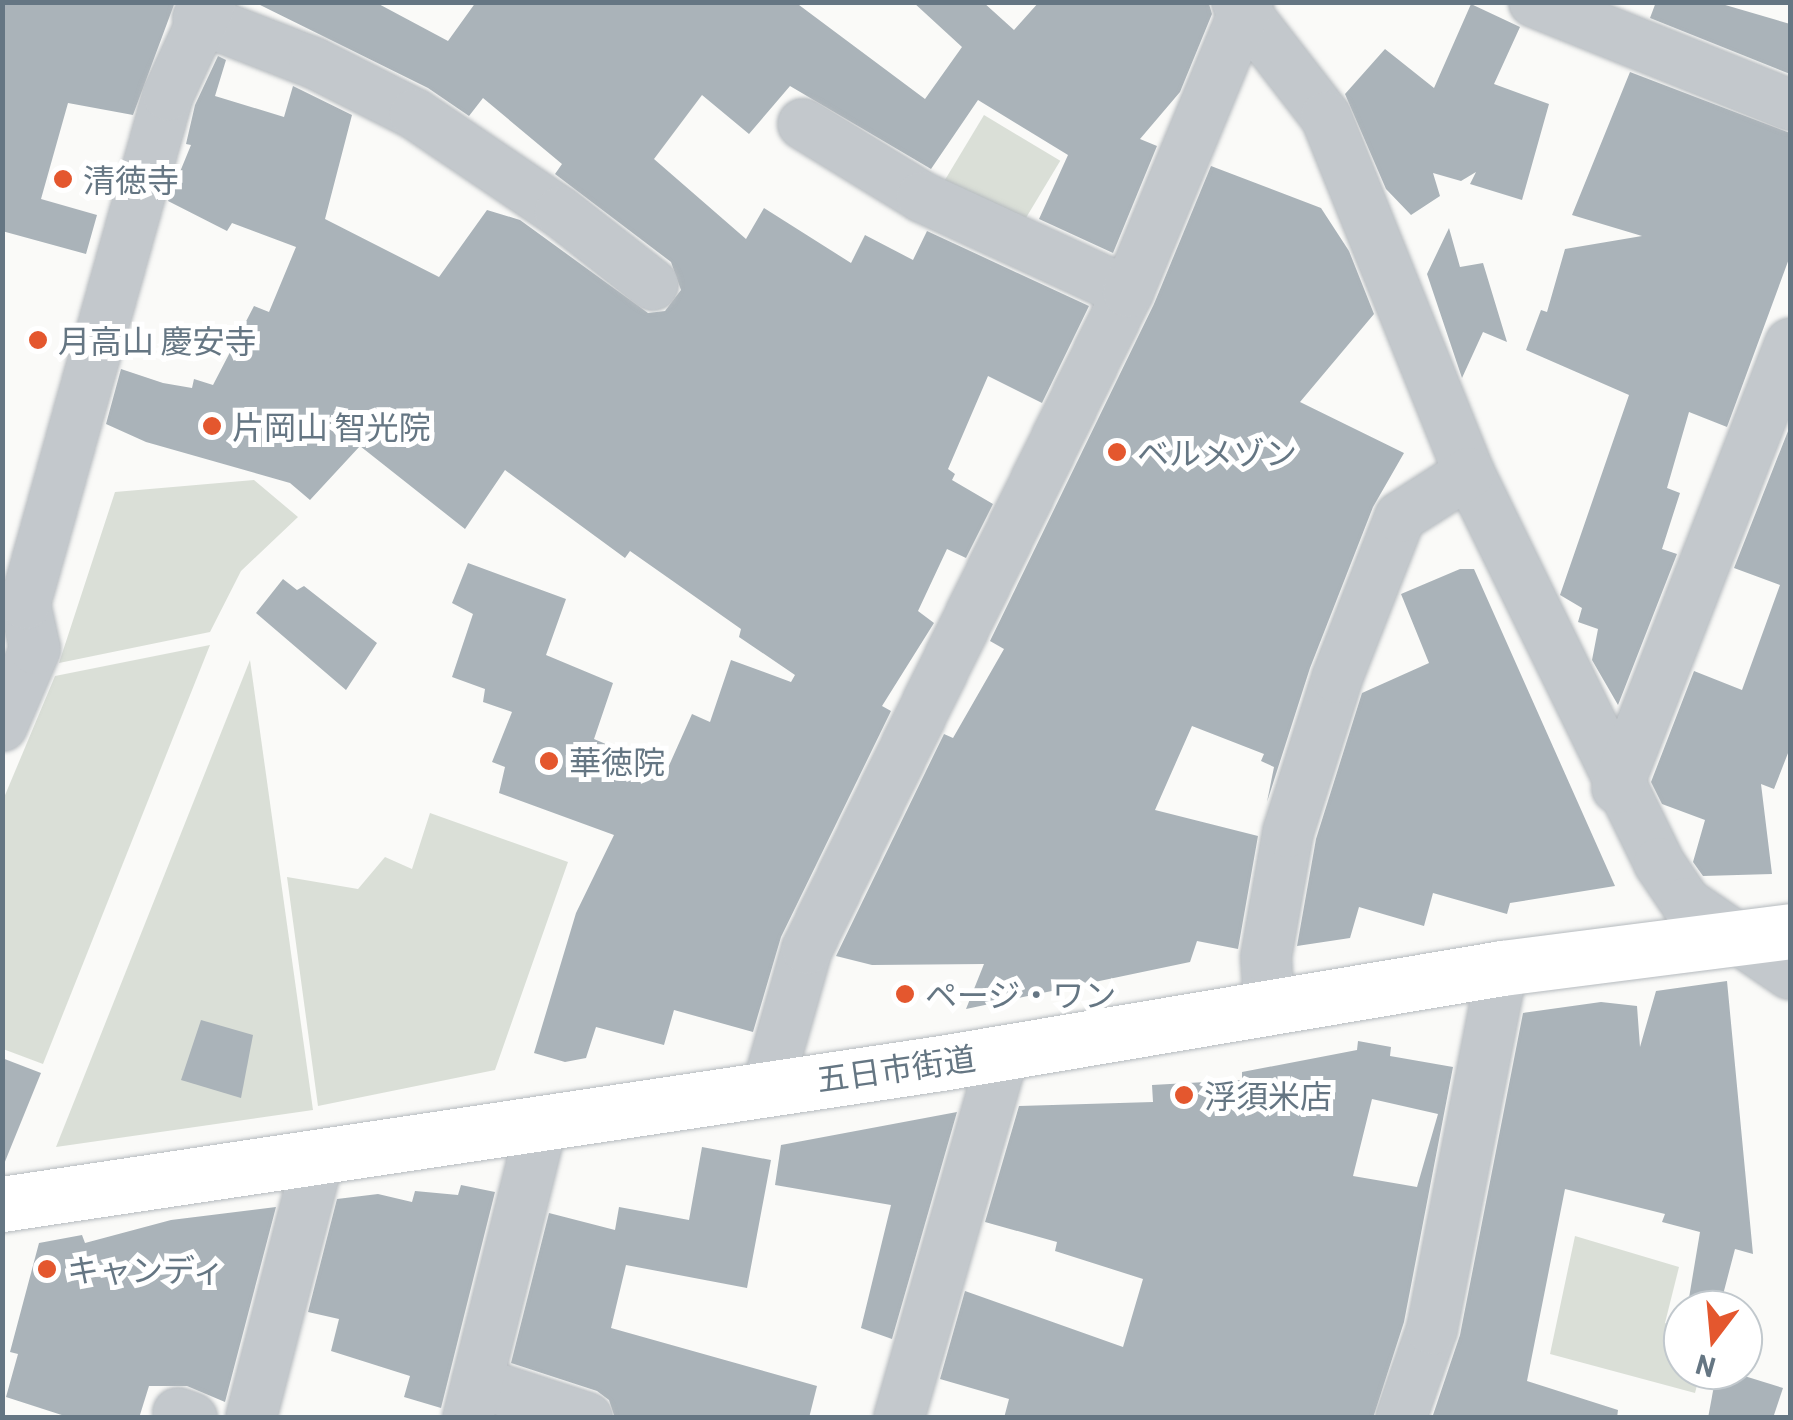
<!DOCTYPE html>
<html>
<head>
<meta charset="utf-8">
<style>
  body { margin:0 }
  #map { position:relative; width:1793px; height:1420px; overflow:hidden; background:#fafaf8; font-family:Barlow,"Noto Sans JP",sans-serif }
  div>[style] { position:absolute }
  .green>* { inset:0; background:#dadfd7; transform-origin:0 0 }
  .building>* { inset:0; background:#aab3b9 }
  .roads { filter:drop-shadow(0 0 2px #b5babe) drop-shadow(0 0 2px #b5babe) }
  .minor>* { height:50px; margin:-25px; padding:0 25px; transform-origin:25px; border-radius:25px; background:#c3c8cc }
  .major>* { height:55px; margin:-27.5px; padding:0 27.5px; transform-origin:27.5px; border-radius:27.5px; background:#fff }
  .dots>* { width:28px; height:28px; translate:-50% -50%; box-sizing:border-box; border:5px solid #fff; border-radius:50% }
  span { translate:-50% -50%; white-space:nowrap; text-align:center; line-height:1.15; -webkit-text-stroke:10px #fff; paint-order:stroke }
  .poi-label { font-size:32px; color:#657683 }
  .left { translate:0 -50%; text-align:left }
  .street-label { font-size:32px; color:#657683 }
  .frame { position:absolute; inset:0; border:5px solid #657683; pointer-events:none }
  .north { position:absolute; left:1663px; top:1290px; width:100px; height:100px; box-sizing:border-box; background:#fff; border:2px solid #c1c8cd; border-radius:50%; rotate:196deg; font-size:28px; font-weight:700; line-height:40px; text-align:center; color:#657683 }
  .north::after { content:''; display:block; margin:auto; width:35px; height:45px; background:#e4572e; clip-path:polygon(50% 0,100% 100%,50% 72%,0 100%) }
</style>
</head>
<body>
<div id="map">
  <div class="green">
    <div style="left:984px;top:115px;width:89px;height:87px;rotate:31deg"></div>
    <div style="clip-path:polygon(254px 480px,298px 517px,241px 571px,210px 632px,59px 663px,115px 492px)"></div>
    <div style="clip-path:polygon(210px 645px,43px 1064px,3px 1049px,3px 800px,55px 676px)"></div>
    <div style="clip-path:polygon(250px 660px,313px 1110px,56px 1147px)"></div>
    <div style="clip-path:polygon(430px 813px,568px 862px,495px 1070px,318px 1106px,287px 877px,358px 889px,385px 857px,412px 869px)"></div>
    <div style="clip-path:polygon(1575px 1236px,1679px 1267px,1665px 1323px,1683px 1329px,1683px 1370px,1701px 1370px,1695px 1393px,1550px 1354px)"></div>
  </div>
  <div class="building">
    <div style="clip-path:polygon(2px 2px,175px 2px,133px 115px,68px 103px,41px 199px,97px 215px,86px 254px,2px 231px)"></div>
    <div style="clip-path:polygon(254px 2px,375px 2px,448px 41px,476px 2px,795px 2px,925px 99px,962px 47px,913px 2px,983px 2px,1014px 30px,1039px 2px,1209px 4px,1212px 14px,1180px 92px,1140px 139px,1157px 146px,1113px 253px,1039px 219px,1068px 155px,978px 100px,931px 169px,790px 86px,749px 134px,702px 95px,654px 159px,746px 239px,764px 208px,851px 263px,865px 235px,913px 260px,927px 231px,1089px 306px,1042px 403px,988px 376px,948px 469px,955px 474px,952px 480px,993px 504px,966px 558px,947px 549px,918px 611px,934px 623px,882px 706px,891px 711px,781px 937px,753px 1032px,674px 1010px,664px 1045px,596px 1027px,586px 1058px,565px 1062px,534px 1053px,576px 913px,614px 835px,499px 793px,505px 767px,492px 762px,512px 712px,483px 702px,485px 689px,452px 677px,473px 614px,452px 603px,468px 563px,566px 599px,546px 655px,613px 683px,594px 739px,667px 770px,692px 714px,710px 722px,731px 660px,791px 682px,795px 675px,739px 637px,741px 629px,630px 551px,625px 558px,505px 470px,465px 529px,360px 446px,310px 500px,290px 483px,146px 442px,106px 424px,121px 369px,163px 383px,192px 388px,194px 379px,213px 385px,254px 306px,269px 312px,296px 247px,232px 223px,227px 231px,168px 201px,191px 145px,186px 144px,195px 105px,218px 56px,226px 60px,215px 96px,284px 117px,293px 86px,352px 115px,325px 219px,439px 277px,487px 210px,520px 220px,648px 313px,665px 311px,681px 290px,671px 262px,555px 174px,562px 164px,483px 98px,469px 116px,428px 88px)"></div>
    <div style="clip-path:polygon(1656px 2px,1715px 2px,1790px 24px,1790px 74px,1650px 18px)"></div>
    <div style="clip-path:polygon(1471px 4px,1520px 27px,1494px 84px,1549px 104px,1522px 200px,1470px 184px,1476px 172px,1461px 181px,1433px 173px,1440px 196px,1411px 215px,1386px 189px,1345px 94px,1385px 49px,1434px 88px)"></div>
    <div style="clip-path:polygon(1630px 72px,1790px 133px,1790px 256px,1727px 427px,1689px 412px,1667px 488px,1680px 493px,1662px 549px,1677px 554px,1618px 705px,1592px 660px,1598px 629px,1578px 622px,1582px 608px,1560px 595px,1629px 395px,1526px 350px,1541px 310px,1547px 312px,1565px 249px,1642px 236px,1572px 215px)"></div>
    <div style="clip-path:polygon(1211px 166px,1321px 208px,1349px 251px,1374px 314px,1300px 402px,1404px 453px,1373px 507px,1310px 668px,1267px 802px,1274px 767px,1261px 761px,1264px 754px,1192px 726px,1155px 810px,1258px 836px,1238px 949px,1197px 941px,1190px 962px,966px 1009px,984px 964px,872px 965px,836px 956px,944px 734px,953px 738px,1004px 649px,990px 641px,1154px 304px)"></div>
    <div style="clip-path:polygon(1449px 228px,1460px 267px,1483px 263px,1507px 342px,1483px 332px,1462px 378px,1427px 274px)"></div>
    <div style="clip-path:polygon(1790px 426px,1790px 748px,1774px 789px,1761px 784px,1772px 874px,1703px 876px,1693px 862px,1705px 820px,1662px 804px,1651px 782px,1694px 671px,1742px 690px,1780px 585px,1734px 568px)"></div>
    <div style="clip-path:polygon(1460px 569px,1474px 569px,1615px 886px,1510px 903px,1507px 914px,1433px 893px,1424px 926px,1359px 907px,1350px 938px,1297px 946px,1316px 839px,1362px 693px,1429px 663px,1401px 594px)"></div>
    <div style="clip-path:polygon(283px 579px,297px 590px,304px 586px,377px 643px,346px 690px,256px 613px)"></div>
    <div style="clip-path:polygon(1727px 981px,1753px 1254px,1735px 1249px,1719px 1310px,1687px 1310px,1700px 1232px,1662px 1222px,1665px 1214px,1565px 1189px,1527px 1381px,1618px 1410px,1617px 1418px,1432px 1418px,1460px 1335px,1523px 1013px,1601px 1002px,1637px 1006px,1640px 1047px,1656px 991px)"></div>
    <div style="clip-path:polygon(201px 1020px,253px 1035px,241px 1098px,181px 1080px)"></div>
    <div style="clip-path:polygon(evenodd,1358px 1041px,1391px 1047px,1390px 1056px,1453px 1067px,1404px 1322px,1373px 1418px,1004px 1418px,1009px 1399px,940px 1379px,965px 1291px,1123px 1347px,1143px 1279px,1055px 1251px,1057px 1242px,985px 1222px,1019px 1106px,1153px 1102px,1152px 1085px,1242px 1080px,1242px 1072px,1357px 1050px,1358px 1041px,1372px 1099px,1438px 1114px,1417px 1187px,1353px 1176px,1372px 1099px)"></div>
    <div style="clip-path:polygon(2px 1058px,41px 1073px,4px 1164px,2px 1164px)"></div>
    <div style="clip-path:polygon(957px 1112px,892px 1339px,861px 1328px,891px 1205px,775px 1185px,781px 1145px)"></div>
    <div style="clip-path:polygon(702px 1147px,771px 1160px,747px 1288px,626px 1265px,611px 1328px,817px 1386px,809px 1418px,615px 1418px,609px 1400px,597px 1391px,511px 1363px,549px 1213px,615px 1230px,619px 1207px,689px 1220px)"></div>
    <div style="clip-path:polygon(461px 1185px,495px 1192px,441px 1408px,404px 1397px,410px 1376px,331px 1351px,339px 1319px,308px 1312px,337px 1199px,378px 1194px,412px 1202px,415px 1191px,458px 1195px)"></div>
    <div style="clip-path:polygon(276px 1207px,225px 1402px,187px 1386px,149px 1386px,139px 1418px,71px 1418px,6px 1397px,18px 1354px,10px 1352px,39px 1243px,82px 1235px,85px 1243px,171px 1220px)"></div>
    <div style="clip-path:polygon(1725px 1370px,1783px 1388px,1773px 1418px,1708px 1418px,1716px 1375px)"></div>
  </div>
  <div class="roads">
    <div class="minor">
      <div style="left:1237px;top:2px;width:145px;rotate:52.3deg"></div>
      <div style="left:1326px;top:117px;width:384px;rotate:68.1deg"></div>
      <div style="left:1469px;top:473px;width:434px;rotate:64deg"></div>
      <div style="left:1659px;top:863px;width:48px;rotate:56deg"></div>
      <div style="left:1686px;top:903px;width:126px;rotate:34.3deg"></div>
      <div style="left:1534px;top:2px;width:276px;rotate:21.9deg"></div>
      <div style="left:198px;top:18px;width:124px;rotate:21.2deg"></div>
      <div style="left:314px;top:63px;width:113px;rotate:26.8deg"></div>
      <div style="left:415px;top:114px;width:175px;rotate:34.1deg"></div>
      <div style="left:560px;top:212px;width:118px;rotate:38.1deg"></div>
      <div style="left:803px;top:124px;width:140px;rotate:31.5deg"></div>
      <div style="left:922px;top:197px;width:227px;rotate:24.8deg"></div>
      <div style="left:2px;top:726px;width:84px;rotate:-66.8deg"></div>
      <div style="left:35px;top:649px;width:46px;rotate:-102.5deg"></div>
      <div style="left:25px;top:604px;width:529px;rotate:-74.31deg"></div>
      <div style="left:168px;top:95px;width:102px;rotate:-65.2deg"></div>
      <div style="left:1617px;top:788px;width:477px;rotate:-68.7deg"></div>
      <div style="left:1269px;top:1007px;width:50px;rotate:-93.4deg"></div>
      <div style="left:1266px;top:957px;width:127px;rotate:-80deg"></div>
      <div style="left:1288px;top:832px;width:162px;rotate:-72.3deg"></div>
      <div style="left:1337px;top:678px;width:173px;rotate:-68.6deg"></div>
      <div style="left:1400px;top:517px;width:82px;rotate:-32.5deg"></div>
      <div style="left:768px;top:1085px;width:141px;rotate:-74deg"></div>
      <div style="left:807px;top:949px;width:731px;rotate:-63.96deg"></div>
      <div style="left:1128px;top:292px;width:314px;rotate:-67.5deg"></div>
      <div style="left:477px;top:1382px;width:116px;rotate:18.1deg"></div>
      <div style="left:178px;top:1413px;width:15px;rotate:20deg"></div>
      <div style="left:251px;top:1418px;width:272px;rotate:-75.5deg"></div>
      <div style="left:468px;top:1418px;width:303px;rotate:-75.9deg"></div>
      <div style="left:899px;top:1418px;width:380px;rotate:-74deg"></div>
      <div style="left:1401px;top:1418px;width:94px;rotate:-70.8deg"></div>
      <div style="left:1432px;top:1329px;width:368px;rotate:-79deg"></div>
    </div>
    <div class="major">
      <div style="left:2px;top:1204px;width:950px;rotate:-8.54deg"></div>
      <div style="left:941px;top:1063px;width:569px;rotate:-9.61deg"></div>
      <div style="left:1502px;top:968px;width:290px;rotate:-7.3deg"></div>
    </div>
  </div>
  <div class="dots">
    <div style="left:63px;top:179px;background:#e4572e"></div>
    <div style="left:38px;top:340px;background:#e4572e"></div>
    <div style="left:212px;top:426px;background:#e4572e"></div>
    <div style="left:1117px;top:452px;background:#e4572e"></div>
    <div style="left:549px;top:761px;background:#e4572e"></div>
    <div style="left:905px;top:994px;background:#e4572e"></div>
    <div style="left:1184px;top:1095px;background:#e4572e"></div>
    <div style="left:47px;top:1269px;background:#e4572e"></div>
  </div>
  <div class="poi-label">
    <span class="left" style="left:83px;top:179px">清徳寺</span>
    <span class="left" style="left:58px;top:340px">月高山 慶安寺</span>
    <span class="left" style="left:232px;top:426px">片岡山 智光院</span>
    <span class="left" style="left:1137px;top:452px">ベルメゾン</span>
    <span class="left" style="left:569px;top:761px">華徳院</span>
    <span class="left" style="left:925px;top:994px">ページ・ワン</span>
    <span class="left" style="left:1204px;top:1095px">浮須米店</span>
    <span class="left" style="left:67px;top:1269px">キャンディ</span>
  </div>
  <div class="street-label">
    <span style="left:896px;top:1068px;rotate:-8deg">五日市街道</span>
  </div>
  <div class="frame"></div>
  <div class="north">N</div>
</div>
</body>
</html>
